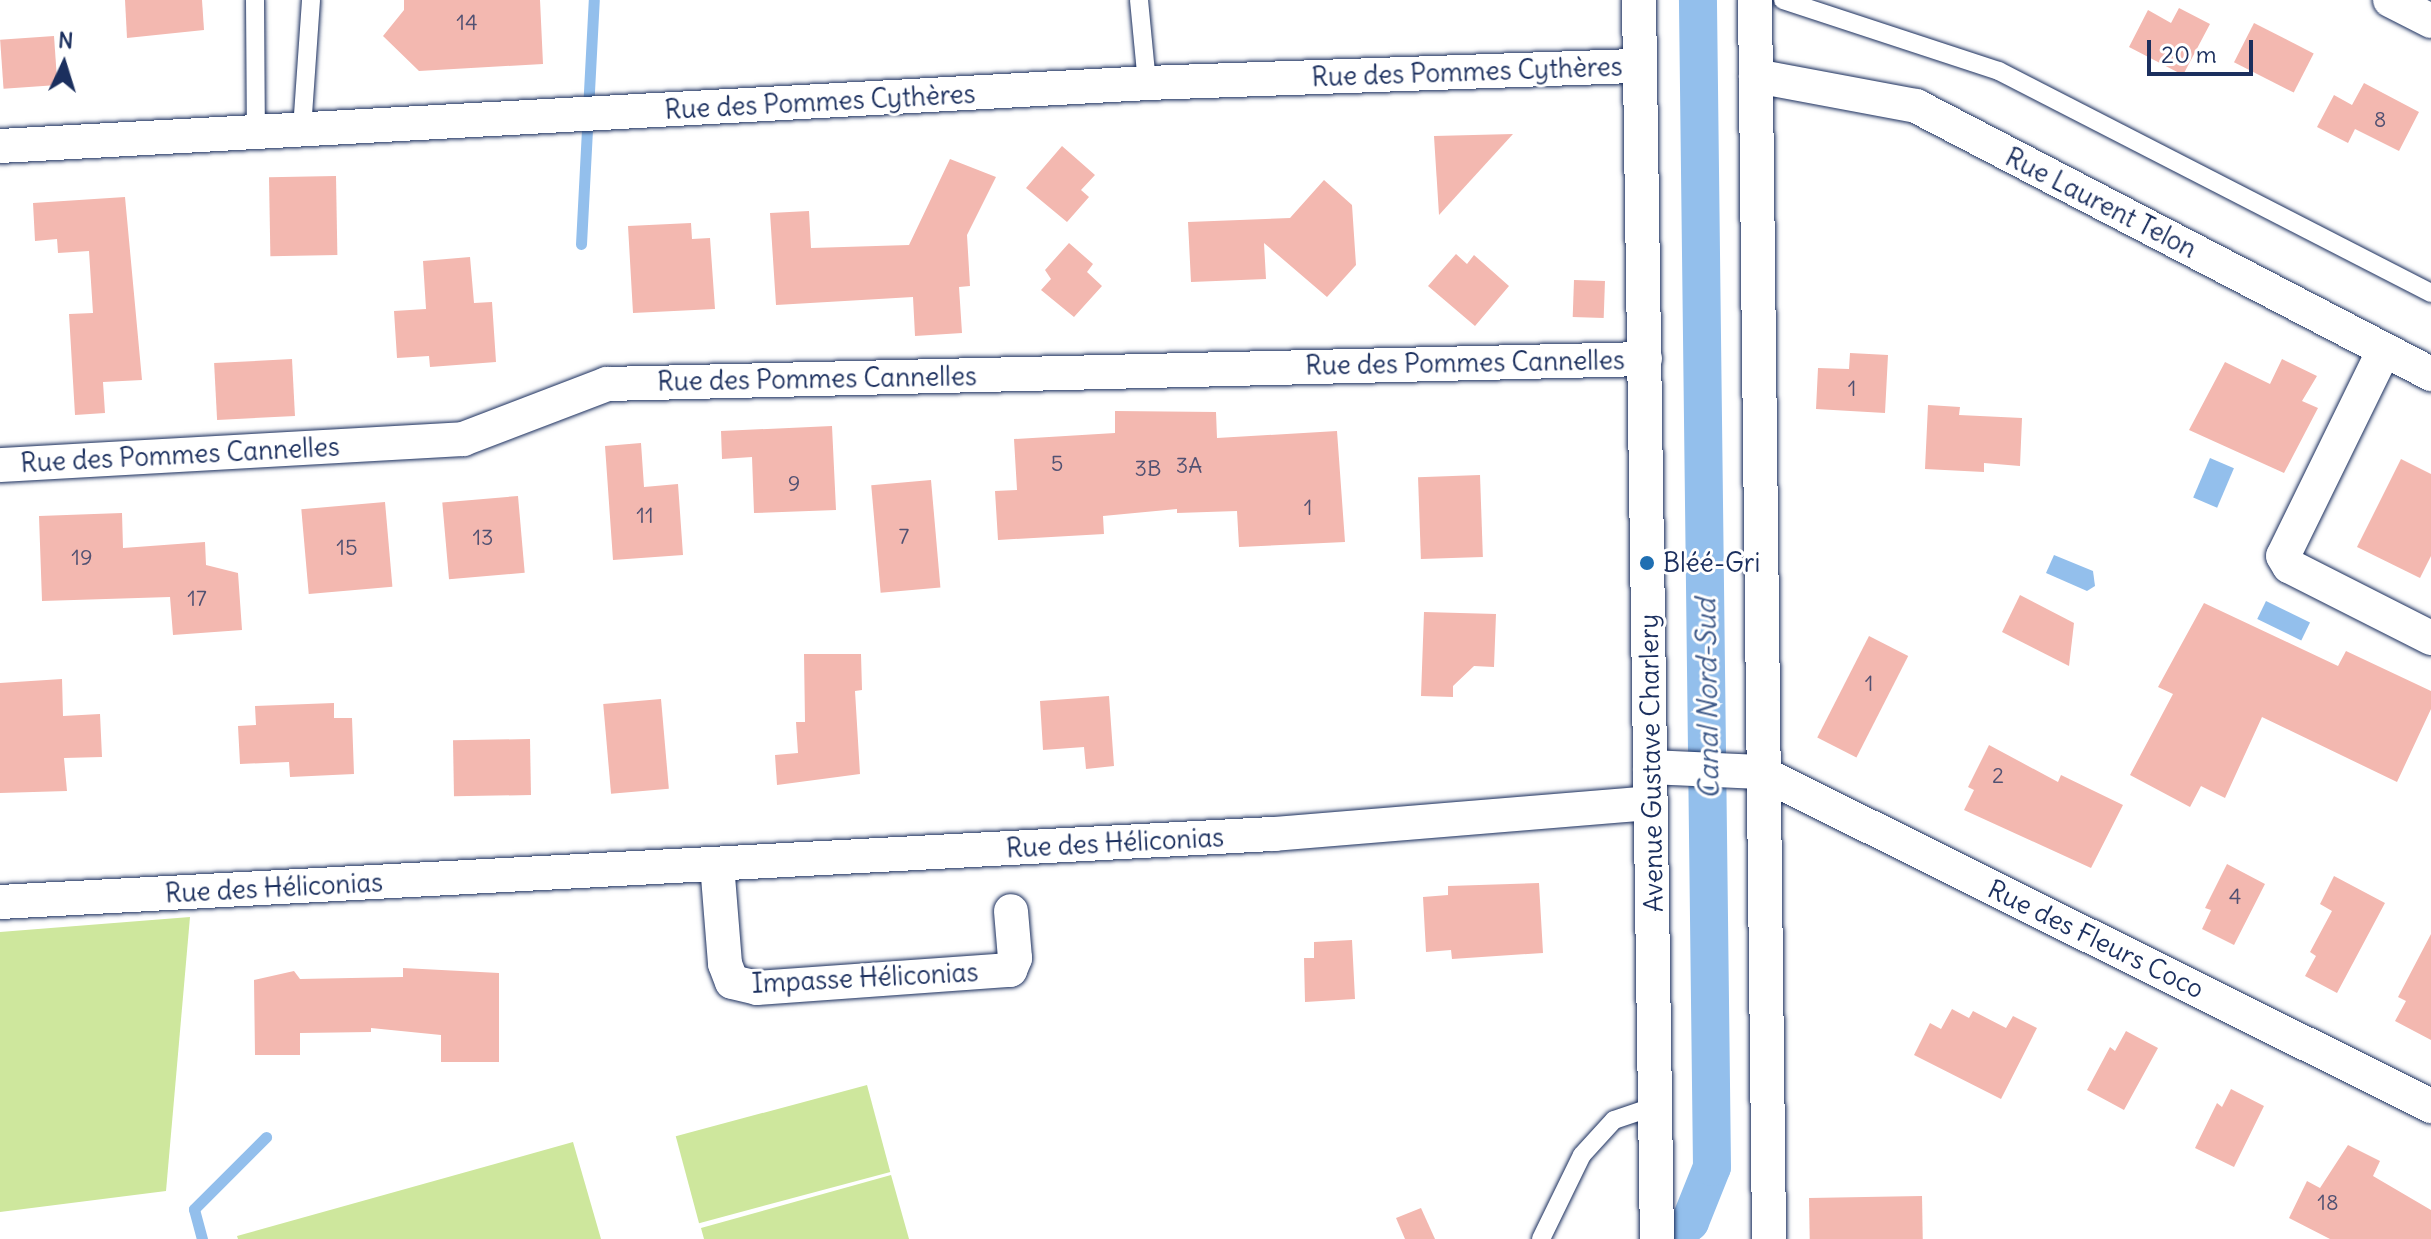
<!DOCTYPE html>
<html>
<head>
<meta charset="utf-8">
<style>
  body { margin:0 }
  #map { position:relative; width:2431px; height:1239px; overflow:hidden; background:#fff; font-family:Delius,sans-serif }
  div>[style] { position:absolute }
  .green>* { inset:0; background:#cee79d; transform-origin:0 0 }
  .water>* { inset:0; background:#93bfec; transform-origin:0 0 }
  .stream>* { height:11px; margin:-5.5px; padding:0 5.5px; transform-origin:5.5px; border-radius:5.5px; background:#93bfec }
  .canal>* { height:38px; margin:-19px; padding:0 19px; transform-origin:19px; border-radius:19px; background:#93bfec }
  .building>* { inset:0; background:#f3b8b0; transform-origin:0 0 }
  .roads { filter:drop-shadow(0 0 2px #1b2f5e) drop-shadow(0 0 2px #1b2f5e) }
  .service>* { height:18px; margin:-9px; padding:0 9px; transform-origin:9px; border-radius:9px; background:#fff }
  .minor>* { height:34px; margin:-17px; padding:0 17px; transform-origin:17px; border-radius:17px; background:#fff }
  .dots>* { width:22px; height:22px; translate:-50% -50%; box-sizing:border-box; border:4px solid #fff; border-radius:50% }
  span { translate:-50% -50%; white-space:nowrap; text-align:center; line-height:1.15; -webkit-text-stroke:6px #fff; paint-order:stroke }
  .number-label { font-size:22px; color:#515172 }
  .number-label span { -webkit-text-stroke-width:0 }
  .street-label { font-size:26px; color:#1b2f5e }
  .poi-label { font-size:26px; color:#1b2f5e }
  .left { translate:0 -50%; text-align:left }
  .water-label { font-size:28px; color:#3f5a89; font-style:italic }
  .north { position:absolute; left:24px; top:24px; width:80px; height:80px; -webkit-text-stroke:6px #fff; paint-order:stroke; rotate:4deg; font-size:22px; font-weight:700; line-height:32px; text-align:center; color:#1b2f5e }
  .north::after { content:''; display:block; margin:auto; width:28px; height:36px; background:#1b2f5e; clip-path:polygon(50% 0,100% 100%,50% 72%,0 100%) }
  .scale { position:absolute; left:2147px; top:40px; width:106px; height:36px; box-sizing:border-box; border:4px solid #1b2f5e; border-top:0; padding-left:10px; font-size:24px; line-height:28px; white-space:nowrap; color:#1b2f5e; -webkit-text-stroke:6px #fff; paint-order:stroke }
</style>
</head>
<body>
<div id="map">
  <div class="green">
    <div style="clip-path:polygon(190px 917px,166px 1191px,0 1212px,0 932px)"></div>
    <div style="left:867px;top:1085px;width:90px;height:198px;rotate:75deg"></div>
    <div style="clip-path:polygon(573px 1142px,601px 1239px,238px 1239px,237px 1236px)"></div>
    <div style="clip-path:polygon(891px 1175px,909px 1239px,704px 1239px,701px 1228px)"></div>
  </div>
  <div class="water">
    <div style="left:2210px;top:458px;width:26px;height:43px;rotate:23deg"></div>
    <div style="clip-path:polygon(2054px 555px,2093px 571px,2095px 586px,2087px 591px,2046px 573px)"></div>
    <div style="left:2266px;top:601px;width:49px;height:20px;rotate:26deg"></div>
  </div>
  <div class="stream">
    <div style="left:581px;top:244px;width:244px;rotate:-87deg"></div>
    <div style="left:202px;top:1239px;width:31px;rotate:-105deg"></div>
    <div style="left:194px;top:1209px;width:102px;rotate:-45deg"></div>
  </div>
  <div class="canal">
    <div style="left:1669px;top:1239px;width:27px;rotate:-39deg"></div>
    <div style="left:1690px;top:1222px;width:59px;rotate:-68.2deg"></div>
    <div style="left:1712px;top:1167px;width:1167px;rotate:-90.69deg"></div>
  </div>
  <div class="building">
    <div style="clip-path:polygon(125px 0,202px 0,204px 30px,127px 38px)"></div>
    <div style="clip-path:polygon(404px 0,540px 0,543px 64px,419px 71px,383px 36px,404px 10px)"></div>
    <div style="clip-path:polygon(2179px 8px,2210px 24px,2183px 75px,2129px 47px,2148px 10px,2171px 23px)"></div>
    <div style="left:2254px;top:23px;width:67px;height:44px;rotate:27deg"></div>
    <div style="left:54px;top:36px;width:49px;height:54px;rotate:86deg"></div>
    <div style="clip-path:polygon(2364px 83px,2419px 112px,2399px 151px,2355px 129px,2348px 143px,2317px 127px,2334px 95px,2352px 105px)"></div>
    <div style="clip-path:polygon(1513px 134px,1439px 215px,1434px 136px)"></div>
    <div style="clip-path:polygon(1062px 146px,1095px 175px,1081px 190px,1089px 197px,1067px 222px,1026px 188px)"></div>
    <div style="clip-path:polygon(950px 159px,996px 177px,967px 235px,970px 286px,959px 287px,962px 333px,915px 336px,913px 297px,776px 305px,770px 213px,809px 211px,811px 248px,909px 245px)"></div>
    <div style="left:336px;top:176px;width:79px;height:67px;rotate:89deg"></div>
    <div style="clip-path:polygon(1324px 180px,1352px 205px,1356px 265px,1327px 297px,1264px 243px,1266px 279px,1191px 282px,1188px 222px,1290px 218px)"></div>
    <div style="clip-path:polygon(125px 197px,142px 380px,103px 382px,105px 413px,75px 415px,69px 314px,93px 313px,89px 251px,58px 253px,57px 239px,35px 241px,33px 203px)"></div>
    <div style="clip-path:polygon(691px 223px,692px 239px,710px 238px,715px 309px,633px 313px,628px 226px)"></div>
    <div style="clip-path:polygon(1069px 243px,1093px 264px,1087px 272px,1102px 286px,1074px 317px,1041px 290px,1051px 279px,1045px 270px)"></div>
    <div style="clip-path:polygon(1456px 254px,1467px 264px,1474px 255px,1509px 286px,1475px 326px,1428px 286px)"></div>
    <div style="clip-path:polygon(470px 257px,474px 303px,492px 302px,496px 362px,430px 367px,429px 356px,397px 358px,394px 311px,426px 309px,423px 261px)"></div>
    <div style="left:1574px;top:280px;width:31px;height:37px;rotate:2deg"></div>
    <div style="clip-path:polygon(1850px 353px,1888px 355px,1885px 413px,1816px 409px,1818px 368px,1849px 369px)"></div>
    <div style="left:292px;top:359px;width:57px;height:78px;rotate:87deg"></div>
    <div style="clip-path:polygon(2282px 359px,2317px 376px,2302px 401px,2318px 408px,2284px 473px,2189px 430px,2225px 362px,2270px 384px)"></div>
    <div style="clip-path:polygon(1928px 405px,1960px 407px,1959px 415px,2022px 418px,2020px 466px,1984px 463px,1984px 472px,1925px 469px)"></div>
    <div style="clip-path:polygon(1115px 411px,1216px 412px,1217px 438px,1337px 431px,1345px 542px,1239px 547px,1237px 511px,1177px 513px,1177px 509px,1103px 516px,1104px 534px,998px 540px,995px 491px,1017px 490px,1014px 439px,1115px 433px)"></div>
    <div style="clip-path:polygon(832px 426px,836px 510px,754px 513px,752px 457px,722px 459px,721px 431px)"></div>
    <div style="clip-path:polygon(641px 443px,644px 487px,678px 484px,683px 555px,613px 560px,605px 446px)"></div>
    <div style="clip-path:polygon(2401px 459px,2431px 474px,2431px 556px,2420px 578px,2357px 547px)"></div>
    <div style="left:1480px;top:475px;width:82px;height:62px;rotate:88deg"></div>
    <div style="left:931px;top:480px;width:108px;height:60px;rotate:85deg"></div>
    <div style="left:518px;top:496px;width:77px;height:76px;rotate:85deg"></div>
    <div style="left:385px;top:502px;width:85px;height:84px;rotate:85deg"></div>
    <div style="clip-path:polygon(122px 513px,123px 548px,205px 542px,206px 565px,238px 573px,242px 630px,173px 635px,170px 597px,42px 601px,39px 516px)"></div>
    <div style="clip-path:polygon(2020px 595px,2074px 623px,2069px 666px,2002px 632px)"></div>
    <div style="clip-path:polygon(2204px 603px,2338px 666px,2346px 651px,2431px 691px,2431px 709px,2397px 782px,2262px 717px,2225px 798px,2201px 786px,2190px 807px,2130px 775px,2173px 694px,2158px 687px)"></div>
    <div style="clip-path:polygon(1424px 612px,1496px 614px,1494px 667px,1474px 666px,1453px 686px,1453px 697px,1421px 696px)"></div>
    <div style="left:1869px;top:636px;width:44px;height:114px;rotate:27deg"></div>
    <div style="clip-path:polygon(804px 654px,861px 654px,862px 690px,855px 691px,860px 774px,777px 785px,775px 755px,798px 753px,796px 722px,805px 722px)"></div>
    <div style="clip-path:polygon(62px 679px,63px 716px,100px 714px,102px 757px,64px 758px,67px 791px,0 793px,0 683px)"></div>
    <div style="clip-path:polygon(1109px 696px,1114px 766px,1086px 769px,1084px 747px,1043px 750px,1040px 701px)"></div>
    <div style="left:661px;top:699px;width:90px;height:58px;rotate:85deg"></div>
    <div style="clip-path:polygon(334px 703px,334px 718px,352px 718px,354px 774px,290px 777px,289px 762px,240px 764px,238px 726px,256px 725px,255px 706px)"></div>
    <div style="left:530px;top:739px;width:56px;height:77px;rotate:89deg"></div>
    <div style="clip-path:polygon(1989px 745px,2058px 782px,2061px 775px,2123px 805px,2091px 868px,1964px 810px,1974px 790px,1968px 787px)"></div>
    <div style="clip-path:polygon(2227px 864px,2265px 884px,2234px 945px,2202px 929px,2211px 910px,2205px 908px)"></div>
    <div style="clip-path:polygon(2334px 876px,2385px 903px,2337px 993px,2305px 976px,2316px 956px,2310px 952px,2332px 911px,2320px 904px)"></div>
    <div style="clip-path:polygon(1539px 883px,1543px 953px,1452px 959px,1451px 950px,1426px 952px,1423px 897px,1448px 895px,1448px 886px)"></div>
    <div style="clip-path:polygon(2431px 934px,2431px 1040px,2395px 1021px,2406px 1001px,2398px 997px)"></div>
    <div style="clip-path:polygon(1352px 940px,1355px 999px,1305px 1002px,1304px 958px,1314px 958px,1314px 942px)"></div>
    <div style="clip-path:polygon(403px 968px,499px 973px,499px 1062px,441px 1062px,441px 1035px,371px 1028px,371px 1032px,300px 1033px,300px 1055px,255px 1055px,254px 980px,294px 971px,300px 979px,403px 977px)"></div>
    <div style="clip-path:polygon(1952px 1009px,1969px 1018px,1973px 1011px,2006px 1028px,2013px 1016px,2037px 1028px,2001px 1099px,1914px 1055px,1930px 1023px,1941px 1029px)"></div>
    <div style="clip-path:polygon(2126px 1031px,2158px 1048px,2124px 1110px,2087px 1090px,2110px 1047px,2115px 1051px)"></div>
    <div style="clip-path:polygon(2231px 1089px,2264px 1106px,2234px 1167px,2195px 1148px,2217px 1103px,2222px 1107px)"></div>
    <div style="clip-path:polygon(2348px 1145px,2380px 1161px,2373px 1176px,2431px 1210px,2431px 1239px,2330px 1239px,2289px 1218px,2307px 1181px,2320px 1188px)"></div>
    <div style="left:1922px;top:1196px;width:43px;height:113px;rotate:89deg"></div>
    <div style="clip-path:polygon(1421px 1208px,1435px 1239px,1405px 1239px,1396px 1218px)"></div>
  </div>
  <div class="roads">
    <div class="service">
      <div style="left:255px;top:0;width:131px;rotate:89.6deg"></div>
      <div style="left:1139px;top:0;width:83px;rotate:84.5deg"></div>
      <div style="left:1783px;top:0;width:227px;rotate:18.2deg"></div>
      <div style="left:1999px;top:71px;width:486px;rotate:27.2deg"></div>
      <div style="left:302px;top:129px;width:129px;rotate:-86deg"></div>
      <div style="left:1541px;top:1239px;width:93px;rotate:-64deg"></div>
      <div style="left:1582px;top:1155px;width:47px;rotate:-47.6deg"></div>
      <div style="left:1614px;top:1120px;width:46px;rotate:-18.8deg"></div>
    </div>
    <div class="minor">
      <div style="left:1639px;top:0;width:1239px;rotate:89.17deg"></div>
      <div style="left:1755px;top:0;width:1239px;rotate:89.35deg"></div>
      <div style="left:2390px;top:0;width:46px;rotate:27.1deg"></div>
      <div style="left:1756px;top:76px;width:163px;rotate:10.6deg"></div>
      <div style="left:1916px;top:106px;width:581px;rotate:27.49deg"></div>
      <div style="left:0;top:146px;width:1149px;rotate:-3.14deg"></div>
      <div style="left:1147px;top:83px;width:493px;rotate:-2deg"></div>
      <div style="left:2384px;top:350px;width:229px;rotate:116.1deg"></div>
      <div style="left:2283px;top:556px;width:12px;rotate:59deg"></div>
      <div style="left:2289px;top:566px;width:159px;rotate:26.9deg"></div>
      <div style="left:0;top:465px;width:464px;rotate:-3.2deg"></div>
      <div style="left:463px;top:439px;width:154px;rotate:-20.9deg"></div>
      <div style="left:607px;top:384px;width:1038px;rotate:-1.38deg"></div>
      <div style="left:1650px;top:767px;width:110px;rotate:2.6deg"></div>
      <div style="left:1760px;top:772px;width:750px;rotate:26.46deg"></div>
      <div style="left:717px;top:864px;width:100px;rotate:85.4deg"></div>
      <div style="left:725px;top:964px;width:19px;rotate:69deg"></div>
      <div style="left:732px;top:982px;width:26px;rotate:13deg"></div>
      <div style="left:757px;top:988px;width:254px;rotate:-4.1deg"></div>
      <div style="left:1010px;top:970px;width:13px;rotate:-67deg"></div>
      <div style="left:1015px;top:958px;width:47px;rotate:-94.9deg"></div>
      <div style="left:0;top:902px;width:1276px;rotate:-3.06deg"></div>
      <div style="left:1274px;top:834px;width:378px;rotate:-4.7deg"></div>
    </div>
  </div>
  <div class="dots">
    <div style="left:1647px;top:563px;background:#1f6fb2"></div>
  </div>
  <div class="number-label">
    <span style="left:467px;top:23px">14</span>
    <span style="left:2380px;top:120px">8</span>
    <span style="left:1852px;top:389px">1</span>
    <span style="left:1057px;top:464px">5</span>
    <span style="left:1189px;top:466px">3A</span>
    <span style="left:1148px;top:469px">3B</span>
    <span style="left:794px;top:484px">9</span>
    <span style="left:1308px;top:508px">1</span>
    <span style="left:645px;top:516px">11</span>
    <span style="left:904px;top:537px">7</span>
    <span style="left:483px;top:538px">13</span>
    <span style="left:347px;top:548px">15</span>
    <span style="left:82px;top:558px">19</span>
    <span style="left:197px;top:599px">17</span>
    <span style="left:1869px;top:684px">1</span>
    <span style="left:1998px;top:776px">2</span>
    <span style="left:2235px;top:897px">4</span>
    <span style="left:2328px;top:1203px">18</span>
  </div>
  <div class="street-label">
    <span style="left:1467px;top:72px;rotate:-2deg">Rue des Pommes Cythères</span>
    <span style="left:820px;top:102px;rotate:-3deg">Rue des Pommes Cythères</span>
    <span style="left:2101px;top:203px;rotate:27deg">Rue Laurent Telon</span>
    <span style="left:1465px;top:363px;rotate:-1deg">Rue des Pommes Cannelles</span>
    <span style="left:817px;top:379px;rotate:-1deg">Rue des Pommes Cannelles</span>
    <span style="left:180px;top:455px;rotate:-3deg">Rue des Pommes Cannelles</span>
    <span style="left:1651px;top:763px;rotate:-91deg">Avenue Gustave Charlery</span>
    <span style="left:1115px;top:843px;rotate:-3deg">Rue des Héliconias</span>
    <span style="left:274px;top:888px;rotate:-3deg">Rue des Héliconias</span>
    <span style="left:2096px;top:939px;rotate:26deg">Rue des Fleurs Coco</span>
    <span style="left:865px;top:978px;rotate:-3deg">Impasse Héliconias</span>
  </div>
  <div class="poi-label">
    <span class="left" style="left:1663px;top:563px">Bléé-Gri</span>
  </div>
  <div class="water-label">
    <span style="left:1707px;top:699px;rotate:-91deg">Canal Nord-Sud</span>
  </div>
  <div class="north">N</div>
  <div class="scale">20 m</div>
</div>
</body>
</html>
